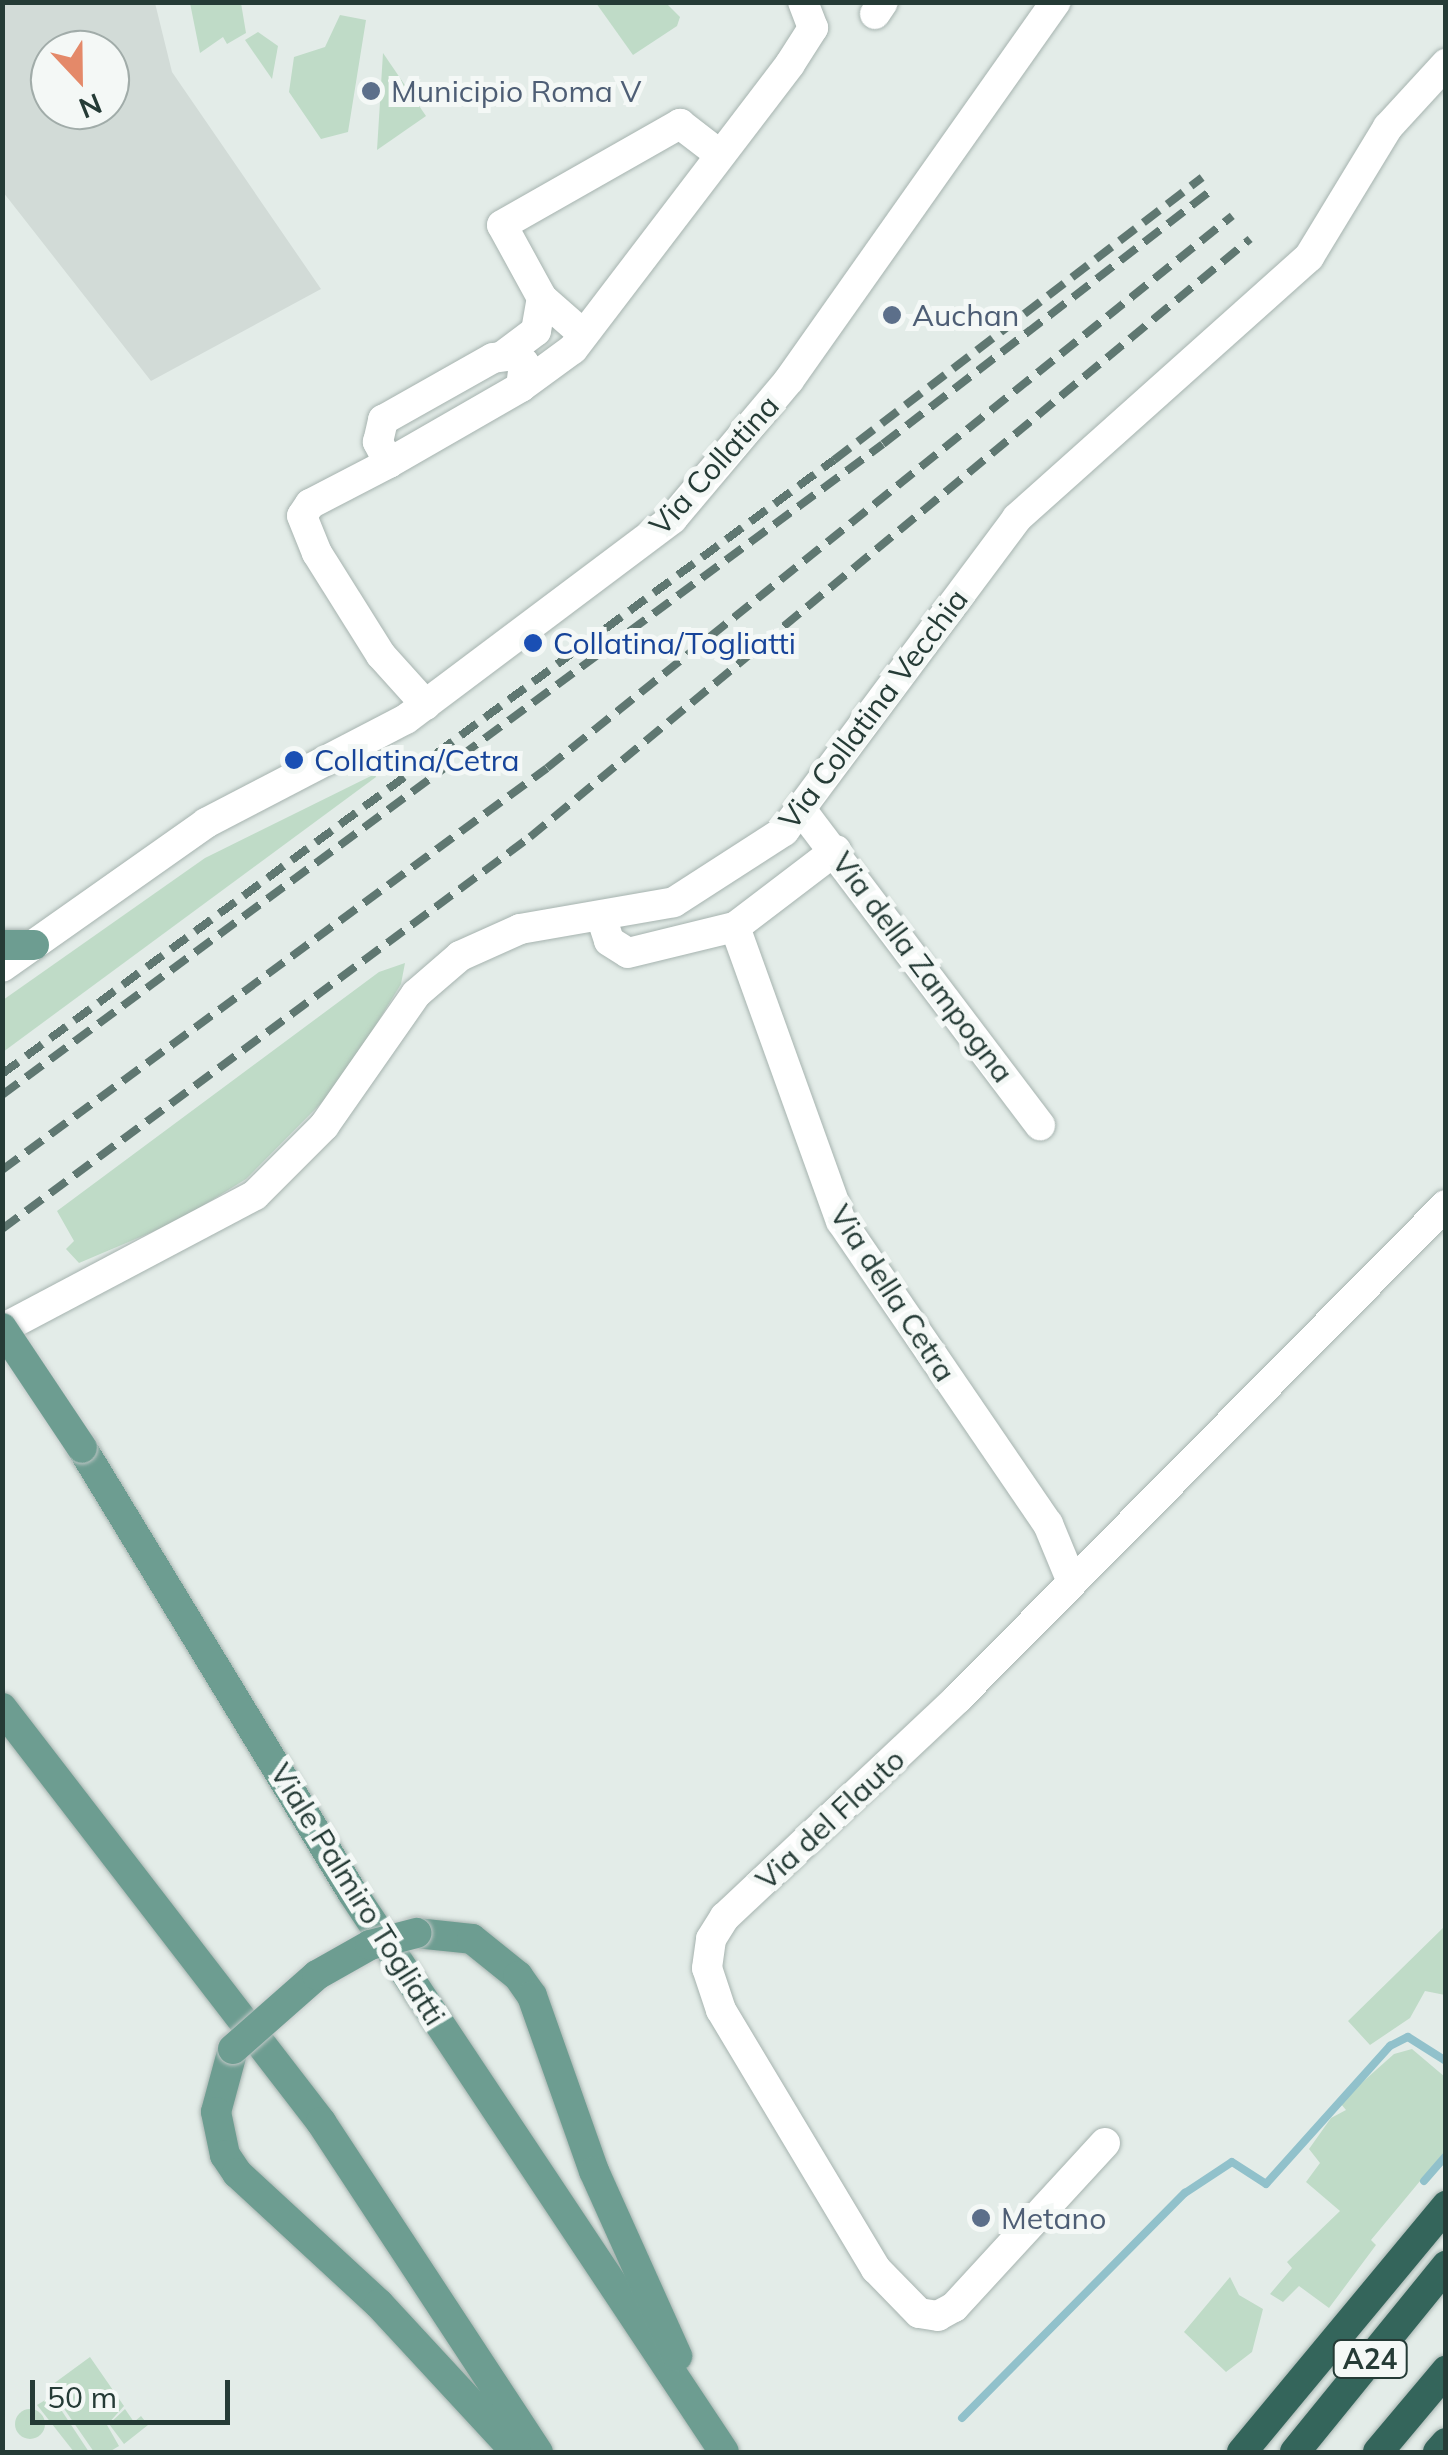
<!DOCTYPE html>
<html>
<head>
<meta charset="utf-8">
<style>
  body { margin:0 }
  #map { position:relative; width:1448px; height:2455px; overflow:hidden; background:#e3ece8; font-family:Mulish,sans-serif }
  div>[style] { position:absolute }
  .built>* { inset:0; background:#d2dbd7 }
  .green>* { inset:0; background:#bfdbc7 }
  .round { border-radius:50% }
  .stream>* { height:8px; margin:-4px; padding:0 4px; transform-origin:4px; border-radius:4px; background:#91c1cb }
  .roads { filter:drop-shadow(0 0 2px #a6b3af) drop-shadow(0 0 2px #a6b3af) }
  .minor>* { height:30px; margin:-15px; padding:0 15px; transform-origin:15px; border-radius:15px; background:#fff }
  .major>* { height:30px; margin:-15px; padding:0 15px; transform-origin:15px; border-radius:15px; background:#6d9d91 }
  .highway>* { height:30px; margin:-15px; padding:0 15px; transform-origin:15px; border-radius:15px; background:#34655b }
  .rail>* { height:8px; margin-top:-4px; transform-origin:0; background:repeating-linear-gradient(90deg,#5f7771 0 20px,transparent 0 30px) }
  .bridges { filter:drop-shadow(0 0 2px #c2c8c7) drop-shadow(0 0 2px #c2c8c7) }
  .major-bridge>* { height:30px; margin:-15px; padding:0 15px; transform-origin:15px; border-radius:15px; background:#6d9d91 }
  .dots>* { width:28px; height:28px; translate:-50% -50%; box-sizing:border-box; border:5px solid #f4f8f6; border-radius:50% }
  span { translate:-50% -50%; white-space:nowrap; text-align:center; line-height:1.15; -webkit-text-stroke:10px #f4f8f6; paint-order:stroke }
  .shield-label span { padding:2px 8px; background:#f4f8f6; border:2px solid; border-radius:8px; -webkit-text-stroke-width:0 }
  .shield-label { font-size:28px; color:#253b36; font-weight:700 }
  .service-label { font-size:30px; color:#4e5e75 }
  .left { translate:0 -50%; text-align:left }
  .street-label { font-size:30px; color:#253b36 }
  .transit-label { font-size:30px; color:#164399 }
  .frame { position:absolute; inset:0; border:5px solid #253b36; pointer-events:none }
  .north { position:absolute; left:30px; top:30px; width:100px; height:100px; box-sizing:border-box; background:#f4f8f6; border:2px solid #a1aca9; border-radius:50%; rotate:158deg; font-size:28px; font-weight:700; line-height:40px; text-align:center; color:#253b36 }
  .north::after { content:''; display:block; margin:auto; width:35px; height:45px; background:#e48969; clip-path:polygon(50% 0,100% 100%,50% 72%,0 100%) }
  .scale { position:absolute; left:30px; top:2380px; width:200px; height:45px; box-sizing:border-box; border:5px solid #253b36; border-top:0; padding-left:12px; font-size:30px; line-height:35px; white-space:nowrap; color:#253b36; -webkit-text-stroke:8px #f4f8f6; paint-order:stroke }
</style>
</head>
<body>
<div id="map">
  <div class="built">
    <div style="clip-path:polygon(evenodd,3px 2px,155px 3px,172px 72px,321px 289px,151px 381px,3px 192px,3px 2px,50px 50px,110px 50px,110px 110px,50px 110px,50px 50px)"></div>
  </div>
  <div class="green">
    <div style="clip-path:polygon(190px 3px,241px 3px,246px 33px,227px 44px,223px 37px,200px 53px)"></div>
    <div style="clip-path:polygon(596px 3px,666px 3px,680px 17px,677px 26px,633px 55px)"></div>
    <div style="clip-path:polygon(340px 15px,366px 20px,348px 132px,321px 139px,289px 92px,294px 57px,325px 47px)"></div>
    <div style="clip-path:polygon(258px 32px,278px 46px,272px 79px,245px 40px)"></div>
    <div style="clip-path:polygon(383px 53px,426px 116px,377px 150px)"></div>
    <div style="clip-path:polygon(375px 774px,376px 777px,3px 1052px,3px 1000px,205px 858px)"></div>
    <div style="clip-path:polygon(405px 963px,401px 984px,339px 1085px,246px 1179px,178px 1221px,79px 1263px,66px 1249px,74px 1241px,57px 1211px,379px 972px)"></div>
    <div style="clip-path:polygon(1445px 1926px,1445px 1995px,1425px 1991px,1410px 2018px,1370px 2045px,1348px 2021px)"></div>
    <div style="clip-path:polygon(1412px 2049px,1445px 2077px,1445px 2151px,1371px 2240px,1376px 2245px,1329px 2308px,1299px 2286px,1283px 2302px,1270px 2294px,1292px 2268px,1287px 2262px,1340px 2211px,1306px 2182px,1320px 2163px,1309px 2149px,1331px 2118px,1346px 2110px,1341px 2104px,1349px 2094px,1394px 2054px)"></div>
    <div style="clip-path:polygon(1230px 2277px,1239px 2295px,1263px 2309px,1252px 2352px,1226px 2372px,1184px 2332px)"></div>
    <div style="clip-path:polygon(90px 2357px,124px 2406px,107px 2425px,119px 2446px,109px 2452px,94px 2452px,49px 2387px)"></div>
    <div style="clip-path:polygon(52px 2396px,89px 2452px,74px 2452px,37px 2405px)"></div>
    <div class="round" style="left:15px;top:2409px;width:30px;height:30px"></div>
    <div style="clip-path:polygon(125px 2409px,134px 2422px,141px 2416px,148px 2425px,124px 2444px,109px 2424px)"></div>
  </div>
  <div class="stream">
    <div style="left:1424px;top:2181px;width:33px;rotate:-49deg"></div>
    <div style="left:962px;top:2418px;width:317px;rotate:-45.3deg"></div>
    <div style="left:1185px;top:2193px;width:56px;rotate:-33.4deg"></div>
    <div style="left:1232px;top:2162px;width:40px;rotate:32.9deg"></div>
    <div style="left:1266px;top:2184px;width:186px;rotate:-48.1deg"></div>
    <div style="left:1390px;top:2046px;width:20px;rotate:-27deg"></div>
    <div style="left:1408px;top:2037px;width:45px;rotate:32.3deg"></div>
  </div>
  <div class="roads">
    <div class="minor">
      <div style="left:875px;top:14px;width:14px;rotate:-56deg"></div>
      <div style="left:583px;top:334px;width:55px;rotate:-138.7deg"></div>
      <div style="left:542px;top:298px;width:83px;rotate:-118.7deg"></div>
      <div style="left:502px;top:225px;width:205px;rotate:-29.6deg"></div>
      <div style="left:680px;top:124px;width:49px;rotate:37.6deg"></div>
      <div style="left:504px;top:355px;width:40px;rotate:-37deg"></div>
      <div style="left:536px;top:331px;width:34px;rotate:-80deg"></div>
      <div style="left:515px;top:355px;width:12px;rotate:42deg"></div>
      <div style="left:524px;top:363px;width:24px;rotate:97deg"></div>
      <div style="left:521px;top:387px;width:152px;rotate:150.1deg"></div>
      <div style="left:389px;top:463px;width:24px;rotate:-118deg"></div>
      <div style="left:378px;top:442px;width:23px;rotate:-77deg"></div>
      <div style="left:383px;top:420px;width:126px;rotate:-29.4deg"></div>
      <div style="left:493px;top:358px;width:22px;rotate:-8deg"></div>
      <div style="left:521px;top:387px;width:64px;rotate:-36.2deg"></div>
      <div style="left:573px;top:349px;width:358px;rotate:-52.7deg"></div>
      <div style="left:790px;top:64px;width:43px;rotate:-57.4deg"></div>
      <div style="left:813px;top:28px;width:28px;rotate:-111deg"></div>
      <div style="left:389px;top:463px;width:89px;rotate:152.6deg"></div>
      <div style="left:310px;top:504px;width:14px;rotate:124deg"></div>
      <div style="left:302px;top:516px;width:40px;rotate:68deg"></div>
      <div style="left:317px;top:553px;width:120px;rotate:57.9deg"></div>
      <div style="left:381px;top:655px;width:67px;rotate:48deg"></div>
      <div style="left:803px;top:812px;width:393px;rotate:52.9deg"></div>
      <div style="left:601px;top:916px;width:26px;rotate:72deg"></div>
      <div style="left:609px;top:941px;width:22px;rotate:32deg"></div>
      <div style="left:628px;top:953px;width:110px;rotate:-13.7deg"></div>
      <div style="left:735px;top:927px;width:127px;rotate:-37.3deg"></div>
      <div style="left:735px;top:927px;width:313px;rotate:70.2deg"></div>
      <div style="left:841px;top:1221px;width:367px;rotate:55.7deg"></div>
      <div style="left:1048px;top:1524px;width:63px;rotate:67.5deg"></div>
      <div style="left:2px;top:967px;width:250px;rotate:-35.2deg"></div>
      <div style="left:206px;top:823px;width:225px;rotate:-27.5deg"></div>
      <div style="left:406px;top:719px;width:333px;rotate:-36.9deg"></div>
      <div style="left:672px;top:519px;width:182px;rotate:-49.9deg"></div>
      <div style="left:789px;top:380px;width:463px;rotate:-54.8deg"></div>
      <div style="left:2px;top:1329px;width:286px;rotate:-27.9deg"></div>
      <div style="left:255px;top:1195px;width:98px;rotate:-45deg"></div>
      <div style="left:324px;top:1126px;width:161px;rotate:-55.1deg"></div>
      <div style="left:416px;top:994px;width:58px;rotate:-40.8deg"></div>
      <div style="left:460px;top:956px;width:66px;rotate:-24.2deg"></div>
      <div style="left:520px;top:929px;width:156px;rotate:-9.9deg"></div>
      <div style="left:674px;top:902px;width:131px;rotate:-32.8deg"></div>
      <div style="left:784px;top:831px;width:390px;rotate:-53.3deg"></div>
      <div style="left:1017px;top:518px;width:392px;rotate:-41.8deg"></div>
      <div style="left:1309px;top:257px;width:152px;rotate:-58.7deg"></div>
      <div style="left:1388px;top:127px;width:86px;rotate:-47.4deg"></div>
      <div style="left:1105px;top:2143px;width:223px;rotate:132.6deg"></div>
      <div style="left:954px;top:2307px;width:18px;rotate:151deg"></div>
      <div style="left:938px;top:2316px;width:19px;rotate:-171deg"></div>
      <div style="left:919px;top:2313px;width:62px;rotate:-134.3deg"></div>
      <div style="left:876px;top:2269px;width:302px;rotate:-120.9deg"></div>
      <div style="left:721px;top:2010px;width:44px;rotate:-108.4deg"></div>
      <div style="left:707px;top:1968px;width:29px;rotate:-82deg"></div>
      <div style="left:711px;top:1939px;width:26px;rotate:-58deg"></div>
      <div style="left:725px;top:1917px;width:318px;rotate:-43.2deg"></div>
      <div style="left:957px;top:1699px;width:695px;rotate:-45.29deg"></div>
    </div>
    <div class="major">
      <div style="left:2px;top:945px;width:32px"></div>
      <div style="left:82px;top:1448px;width:520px;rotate:58.7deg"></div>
      <div style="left:352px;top:1892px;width:672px;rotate:56.4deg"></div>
      <div style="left:2px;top:1708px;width:523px;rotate:52.38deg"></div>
      <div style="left:321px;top:2122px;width:395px;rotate:56.7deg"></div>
      <div style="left:416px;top:1933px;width:56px;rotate:6.1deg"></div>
      <div style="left:472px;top:1939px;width:59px;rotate:38.8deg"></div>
      <div style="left:518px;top:1976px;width:24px;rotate:55deg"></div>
      <div style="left:532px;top:1996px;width:186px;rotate:70.5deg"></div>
      <div style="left:594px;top:2171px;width:203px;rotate:65.8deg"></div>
      <div style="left:233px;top:2049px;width:65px;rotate:105.1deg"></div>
      <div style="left:216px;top:2112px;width:44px;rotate:78.2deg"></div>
      <div style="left:225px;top:2155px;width:22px;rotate:56deg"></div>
      <div style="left:237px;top:2173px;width:193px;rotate:42.7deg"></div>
      <div style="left:379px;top:2304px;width:202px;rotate:47.2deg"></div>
    </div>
    <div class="highway">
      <div style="left:1242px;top:2452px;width:320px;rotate:-50.3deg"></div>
      <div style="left:1295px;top:2452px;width:240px;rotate:-50.9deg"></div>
      <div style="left:1378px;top:2452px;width:106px;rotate:-50deg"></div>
      <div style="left:1438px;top:2452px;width:12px;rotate:-48deg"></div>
    </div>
  </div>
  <div class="rail">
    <div style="left:2px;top:1074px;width:1034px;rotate:-36.43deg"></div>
    <div style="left:834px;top:460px;width:464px;rotate:-37.5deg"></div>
    <div style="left:2px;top:1095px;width:1095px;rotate:-36.46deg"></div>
    <div style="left:883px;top:444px;width:416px;rotate:-37.7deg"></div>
    <div style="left:2px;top:1170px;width:677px;rotate:-36.41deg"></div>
    <div style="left:547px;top:768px;width:880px;rotate:-38.86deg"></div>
    <div style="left:2px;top:1229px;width:658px;rotate:-36.59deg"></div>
    <div style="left:530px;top:837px;width:936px;rotate:-39.71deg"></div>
  </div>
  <div class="bridges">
    <div class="major-bridge">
      <div style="left:2px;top:1328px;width:144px;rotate:56.3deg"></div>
      <div style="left:233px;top:2049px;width:112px;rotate:-41.4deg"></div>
      <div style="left:317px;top:1975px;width:61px;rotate:-29.5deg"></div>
      <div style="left:370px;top:1945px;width:48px;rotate:-14.6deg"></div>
    </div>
  </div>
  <div class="dots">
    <div style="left:371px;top:91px;background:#5c6f8a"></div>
    <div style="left:892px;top:315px;background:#5c6f8a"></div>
    <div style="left:533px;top:643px;background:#1a4fb4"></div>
    <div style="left:294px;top:760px;background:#1a4fb4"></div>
    <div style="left:981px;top:2218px;background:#5c6f8a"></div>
  </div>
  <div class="shield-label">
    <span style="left:1370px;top:2359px">A24</span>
  </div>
  <div class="service-label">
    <span class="left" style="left:391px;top:91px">Municipio Roma V</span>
    <span class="left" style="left:912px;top:315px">Auchan</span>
    <span class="left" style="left:1001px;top:2218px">Metano</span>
  </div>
  <div class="street-label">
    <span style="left:714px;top:465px;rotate:-48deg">Via Collatina</span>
    <span style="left:873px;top:709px;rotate:-53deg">Via Collatina Vecchia</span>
    <span style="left:923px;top:967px;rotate:53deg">Via della Zampogna</span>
    <span style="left:893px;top:1293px;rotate:57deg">Via della Cetra</span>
    <span style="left:830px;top:1819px;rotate:-43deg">Via del Flauto</span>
    <span style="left:358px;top:1894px;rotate:58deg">Viale Palmiro Togliatti</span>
  </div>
  <div class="transit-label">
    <span class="left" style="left:553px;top:643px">Collatina/Togliatti</span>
    <span class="left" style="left:314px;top:760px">Collatina/Cetra</span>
  </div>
  <div class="frame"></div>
  <div class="north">N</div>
  <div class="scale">50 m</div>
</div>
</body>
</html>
